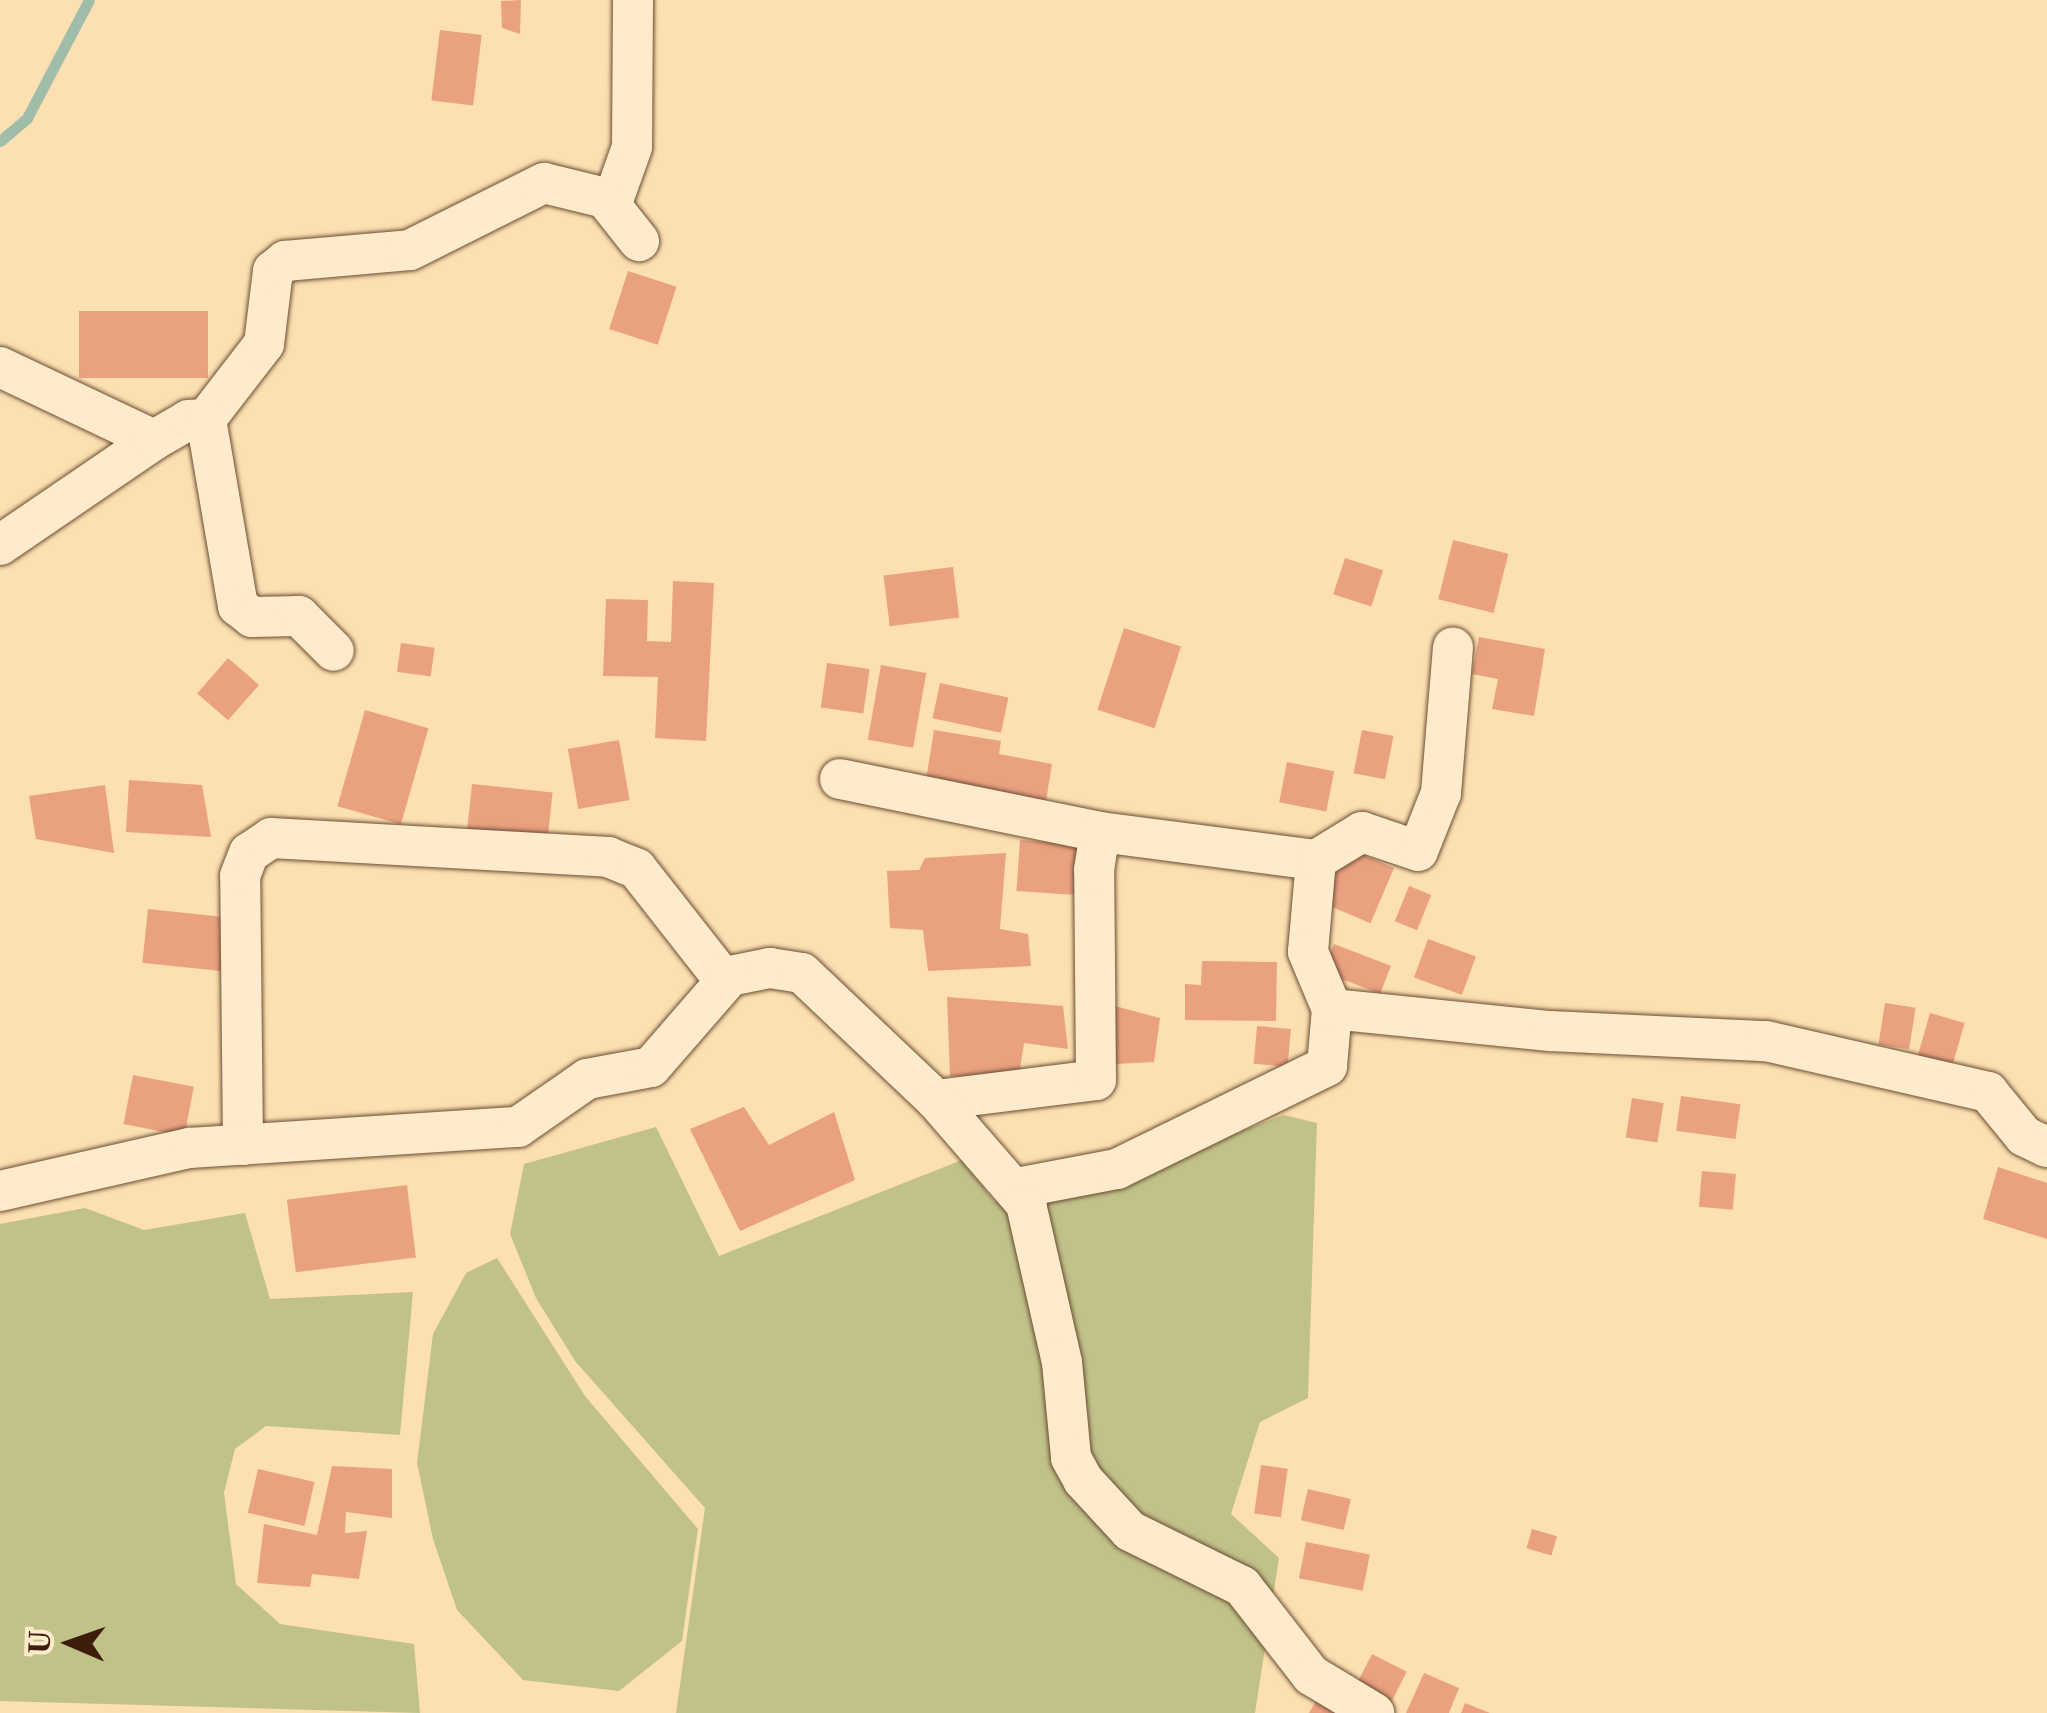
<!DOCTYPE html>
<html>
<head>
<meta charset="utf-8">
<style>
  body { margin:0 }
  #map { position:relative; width:2047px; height:1713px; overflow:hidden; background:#fce0b1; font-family:"Libre Caslon Text",serif }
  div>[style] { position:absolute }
  .green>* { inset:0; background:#c0c28a }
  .stream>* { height:11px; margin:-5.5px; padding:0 5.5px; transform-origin:5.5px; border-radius:5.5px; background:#a0bda9 }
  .building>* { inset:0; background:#eaa180; transform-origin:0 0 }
  .roads { filter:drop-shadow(0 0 2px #6c4d34) drop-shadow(0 0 2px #6c4d34) }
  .minor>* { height:40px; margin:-20px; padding:0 20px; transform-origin:20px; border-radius:20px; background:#fdebcc }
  span { translate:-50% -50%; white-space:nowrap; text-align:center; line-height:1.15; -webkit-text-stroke:8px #fdebcc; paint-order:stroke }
  .north { position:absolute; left:20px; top:1593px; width:100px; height:100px; -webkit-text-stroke:8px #fdebcc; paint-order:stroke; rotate:272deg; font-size:28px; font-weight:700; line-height:40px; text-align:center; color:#3c1c0b }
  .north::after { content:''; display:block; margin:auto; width:35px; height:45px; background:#3c1c0b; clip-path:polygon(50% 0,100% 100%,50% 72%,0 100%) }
</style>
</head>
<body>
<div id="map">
  <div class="green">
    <div style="clip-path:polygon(1284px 1115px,1317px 1123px,1308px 1398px,1260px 1422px,1231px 1514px,1279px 1558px,1255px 1713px,676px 1713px,705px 1508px,575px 1361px,536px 1298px,510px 1234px,524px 1164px,656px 1127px,719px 1256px,962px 1160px,994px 1201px,1051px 1202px)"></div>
    <div style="clip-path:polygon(85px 1208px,144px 1230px,245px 1213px,270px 1299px,413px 1292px,400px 1435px,266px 1426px,235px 1449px,224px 1493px,236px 1584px,280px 1624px,414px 1644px,420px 1713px,0 1701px,0 1224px)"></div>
    <div style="clip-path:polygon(497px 1258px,585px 1396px,698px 1529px,682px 1641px,619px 1691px,523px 1680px,457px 1610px,433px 1539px,417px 1463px,433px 1334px,466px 1273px)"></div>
  </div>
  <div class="stream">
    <div style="left:0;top:141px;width:35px;rotate:-40deg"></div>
    <div style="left:27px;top:118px;width:133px;rotate:-62.3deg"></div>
  </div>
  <div class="building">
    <div style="clip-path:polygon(521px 0,520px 34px,502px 28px,501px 1px)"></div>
    <div style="left:440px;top:30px;width:42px;height:71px;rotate:7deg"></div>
    <div style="left:628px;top:271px;width:51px;height:61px;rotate:18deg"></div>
    <div style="left:79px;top:311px;width:129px;height:67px"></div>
    <div style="left:1453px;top:540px;width:57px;height:61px;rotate:14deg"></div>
    <div style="left:1345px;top:558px;width:40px;height:38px;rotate:18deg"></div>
    <div style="left:953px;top:567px;width:51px;height:70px;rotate:83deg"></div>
    <div style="clip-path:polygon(673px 581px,714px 583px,706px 741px,655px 738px,658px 677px,603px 676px,606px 599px,648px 600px,647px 641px,671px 642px)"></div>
    <div style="left:1124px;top:628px;width:60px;height:86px;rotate:18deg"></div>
    <div style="clip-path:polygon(1479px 637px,1545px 649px,1534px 716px,1492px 709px,1498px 679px,1472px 674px)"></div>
    <div style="left:401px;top:643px;width:34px;height:29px;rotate:8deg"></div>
    <div style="left:228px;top:658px;width:41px;height:47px;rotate:41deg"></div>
    <div style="left:827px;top:663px;width:43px;height:45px;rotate:8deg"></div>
    <div style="left:881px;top:665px;width:46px;height:76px;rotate:10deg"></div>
    <div style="left:940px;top:683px;width:70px;height:36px;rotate:12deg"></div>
    <div style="left:365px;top:710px;width:66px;height:100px;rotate:16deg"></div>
    <div style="clip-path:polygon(934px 730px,1001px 741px,999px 754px,1052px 764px,1046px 801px,926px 780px)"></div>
    <div style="left:1362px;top:730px;width:32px;height:44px;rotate:11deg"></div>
    <div style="left:619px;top:740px;width:61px;height:52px;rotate:80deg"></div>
    <div style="left:1287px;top:762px;width:48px;height:41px;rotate:11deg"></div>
    <div style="clip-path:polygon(129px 780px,202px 785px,211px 837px,126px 832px)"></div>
    <div style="left:472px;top:784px;width:81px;height:50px;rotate:6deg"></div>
    <div style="clip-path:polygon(105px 785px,114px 853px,36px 839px,29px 796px)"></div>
    <div style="left:1020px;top:840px;width:60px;height:51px;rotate:4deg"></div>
    <div style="left:1347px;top:848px;width:51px;height:60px;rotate:23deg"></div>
    <div style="clip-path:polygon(1006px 853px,1000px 929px,1028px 934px,1031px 966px,928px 971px,923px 930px,890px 928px,887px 871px,919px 870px,925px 858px)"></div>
    <div style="left:1409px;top:886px;width:24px;height:38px;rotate:22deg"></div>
    <div style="left:148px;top:909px;width:83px;height:54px;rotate:6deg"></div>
    <div style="left:1428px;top:939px;width:51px;height:41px;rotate:20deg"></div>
    <div style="left:1334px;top:944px;width:61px;height:30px;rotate:21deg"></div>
    <div style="clip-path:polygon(1202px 961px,1277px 962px,1276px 1021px,1185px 1020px,1185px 984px,1201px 985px)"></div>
    <div style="clip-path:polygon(947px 997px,1063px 1006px,1068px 1049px,1024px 1043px,1019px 1076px,950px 1076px)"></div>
    <div style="left:1885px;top:1003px;width:31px;height:42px;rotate:9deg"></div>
    <div style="clip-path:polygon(1111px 1005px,1160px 1018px,1154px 1062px,1096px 1065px)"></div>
    <div style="left:1930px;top:1013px;width:36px;height:44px;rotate:16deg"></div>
    <div style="left:1257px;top:1026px;width:34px;height:38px;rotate:5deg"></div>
    <div style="left:133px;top:1075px;width:62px;height:50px;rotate:11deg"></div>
    <div style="left:1681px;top:1096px;width:60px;height:35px;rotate:8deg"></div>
    <div style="left:1632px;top:1098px;width:32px;height:40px;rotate:9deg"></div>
    <div style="clip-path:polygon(744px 1107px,769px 1145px,834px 1112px,855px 1180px,740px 1231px,690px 1129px)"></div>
    <div style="clip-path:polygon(1998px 1167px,2047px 1183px,2047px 1239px,1983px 1219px)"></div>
    <div style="left:1702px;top:1171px;width:34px;height:36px;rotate:5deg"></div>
    <div style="left:407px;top:1185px;width:73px;height:121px;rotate:83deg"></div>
    <div style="left:1261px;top:1465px;width:27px;height:49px;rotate:8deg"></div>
    <div style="clip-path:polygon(332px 1466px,392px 1469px,392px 1518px,346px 1512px,345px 1533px,367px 1531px,359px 1579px,312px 1574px,310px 1587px,257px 1583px,264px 1524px,317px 1535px)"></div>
    <div style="left:258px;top:1469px;width:58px;height:45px;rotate:13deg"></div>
    <div style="left:1308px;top:1489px;width:44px;height:32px;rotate:13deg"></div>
    <div style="left:1532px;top:1529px;width:26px;height:20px;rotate:16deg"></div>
    <div style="left:1306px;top:1542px;width:65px;height:37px;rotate:11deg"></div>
    <div style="left:1372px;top:1654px;width:39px;height:37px;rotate:27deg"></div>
    <div style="clip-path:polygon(1424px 1673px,1459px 1688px,1449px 1713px,1406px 1713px)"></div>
    <div style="clip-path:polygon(1316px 1701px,1335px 1713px,1309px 1713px)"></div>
    <div style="clip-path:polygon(1465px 1703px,1490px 1713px,1461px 1713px)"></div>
  </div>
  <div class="roads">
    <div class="minor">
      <div style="left:612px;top:203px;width:59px;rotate:-70.3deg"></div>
      <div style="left:632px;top:147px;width:147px;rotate:-89.6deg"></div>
      <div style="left:0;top:367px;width:170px;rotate:25.4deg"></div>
      <div style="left:206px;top:419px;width:95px;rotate:-52.3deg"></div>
      <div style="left:264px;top:344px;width:74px;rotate:-83deg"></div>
      <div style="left:273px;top:271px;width:16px;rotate:-40deg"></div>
      <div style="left:285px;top:261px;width:125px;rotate:-5deg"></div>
      <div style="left:410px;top:250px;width:150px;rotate:-26.6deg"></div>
      <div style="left:544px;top:183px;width:63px;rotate:13.8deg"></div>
      <div style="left:605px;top:198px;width:55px;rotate:51.7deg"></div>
      <div style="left:0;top:545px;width:186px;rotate:-34.3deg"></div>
      <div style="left:154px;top:440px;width:39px;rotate:-30deg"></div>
      <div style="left:188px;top:420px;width:18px;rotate:-3deg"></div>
      <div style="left:206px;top:419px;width:190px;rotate:80.3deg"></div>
      <div style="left:238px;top:606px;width:18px;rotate:38deg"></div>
      <div style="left:252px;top:617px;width:47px;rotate:-1.2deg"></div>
      <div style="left:299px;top:616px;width:49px;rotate:45deg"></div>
      <div style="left:840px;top:779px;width:265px;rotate:11.5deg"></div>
      <div style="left:1316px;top:860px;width:92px;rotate:95deg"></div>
      <div style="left:1308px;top:952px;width:62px;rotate:67.2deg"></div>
      <div style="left:936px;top:1100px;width:161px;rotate:-7.1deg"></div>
      <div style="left:1096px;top:1080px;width:210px;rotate:-90.5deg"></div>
      <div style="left:1094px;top:870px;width:38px;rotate:-81deg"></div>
      <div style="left:1100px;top:832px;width:218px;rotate:7.4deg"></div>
      <div style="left:1316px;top:860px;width:54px;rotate:-31.3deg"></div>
      <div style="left:1362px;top:832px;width:59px;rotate:18.7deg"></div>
      <div style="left:1418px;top:851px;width:62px;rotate:-68.4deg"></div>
      <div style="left:1441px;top:793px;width:146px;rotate:-85.3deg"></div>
      <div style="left:243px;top:1145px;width:269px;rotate:-90.6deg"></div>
      <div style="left:240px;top:876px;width:25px;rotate:-69deg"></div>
      <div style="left:249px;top:853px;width:27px;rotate:-34deg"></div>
      <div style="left:271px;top:838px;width:338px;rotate:3.2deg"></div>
      <div style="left:608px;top:857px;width:31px;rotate:22deg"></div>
      <div style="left:637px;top:869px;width:141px;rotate:51.9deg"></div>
      <div style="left:1017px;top:1188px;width:102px;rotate:-10.8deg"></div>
      <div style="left:1117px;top:1169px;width:234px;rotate:-26.1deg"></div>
      <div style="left:1327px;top:1066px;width:57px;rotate:-85deg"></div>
      <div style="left:1332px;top:1009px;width:219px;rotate:5.8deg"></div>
      <div style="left:1550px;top:1031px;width:216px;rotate:2.7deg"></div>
      <div style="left:1766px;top:1041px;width:228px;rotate:12.9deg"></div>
      <div style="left:1988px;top:1092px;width:57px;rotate:50.7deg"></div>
      <div style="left:2024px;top:1136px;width:25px;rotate:26deg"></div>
      <div style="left:0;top:1191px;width:195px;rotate:-12.8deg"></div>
      <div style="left:190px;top:1148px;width:329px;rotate:-3.7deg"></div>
      <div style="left:518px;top:1127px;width:84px;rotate:-34.8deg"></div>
      <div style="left:587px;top:1079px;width:65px;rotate:-10.6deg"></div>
      <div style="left:651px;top:1067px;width:121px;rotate:-49deg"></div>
      <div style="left:730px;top:976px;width:41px;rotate:-11.3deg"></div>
      <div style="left:770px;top:968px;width:32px;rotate:9deg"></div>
      <div style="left:802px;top:973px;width:185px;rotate:43.5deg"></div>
      <div style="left:936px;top:1100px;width:138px;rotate:49.1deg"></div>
      <div style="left:1026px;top:1204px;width:162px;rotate:77.2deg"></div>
      <div style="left:1062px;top:1362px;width:96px;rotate:84.6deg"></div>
      <div style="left:1071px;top:1458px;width:25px;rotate:61deg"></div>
      <div style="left:1083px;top:1480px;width:69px;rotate:47.3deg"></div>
      <div style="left:1130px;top:1531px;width:125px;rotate:26.2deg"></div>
      <div style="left:1242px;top:1586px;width:113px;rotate:52.2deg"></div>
      <div style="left:1311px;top:1675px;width:74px;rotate:31.1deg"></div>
    </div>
  </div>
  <div class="north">U</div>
</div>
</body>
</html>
